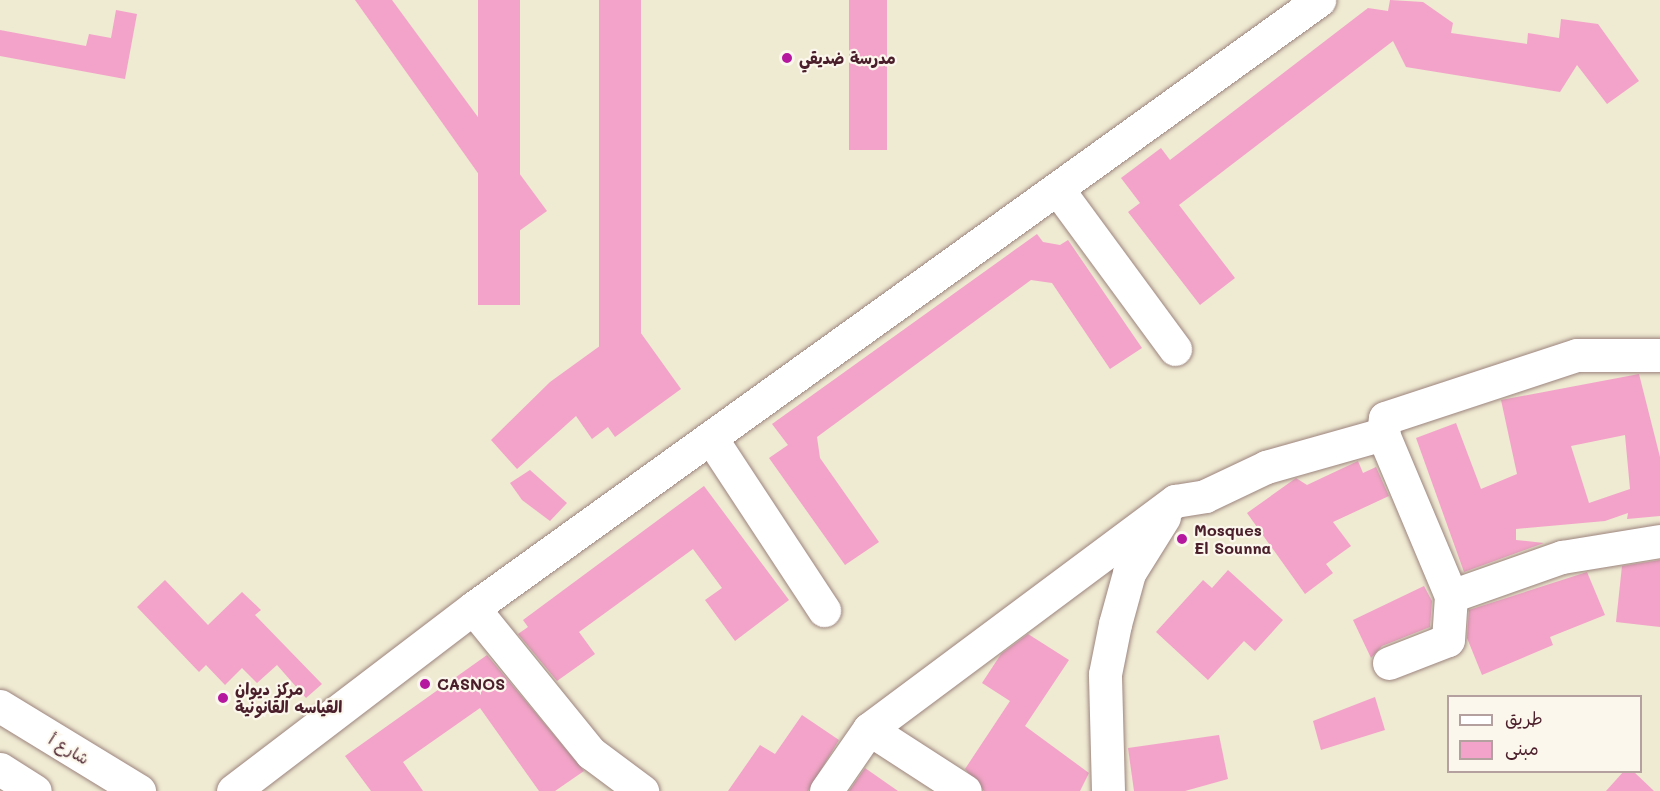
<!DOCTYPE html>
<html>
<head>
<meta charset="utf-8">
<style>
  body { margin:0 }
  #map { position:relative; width:1660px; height:791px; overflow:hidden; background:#efead2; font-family:Mali,"Playpen Sans Arabic",sans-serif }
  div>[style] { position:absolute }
  .building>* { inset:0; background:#f3a3c9; transform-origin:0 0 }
  .roads { filter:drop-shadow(0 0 2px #9c847e) drop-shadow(0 0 2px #9c847e) }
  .minor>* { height:33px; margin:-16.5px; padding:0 16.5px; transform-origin:16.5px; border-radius:16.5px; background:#fff }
  .dots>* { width:16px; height:16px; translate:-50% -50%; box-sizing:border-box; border:3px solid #fbf7ec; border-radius:50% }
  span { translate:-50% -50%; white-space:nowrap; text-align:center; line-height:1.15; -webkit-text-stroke:4.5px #fbf7ec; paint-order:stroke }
  .poi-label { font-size:16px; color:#4a1f2b; font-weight:700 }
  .left { translate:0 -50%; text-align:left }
  .street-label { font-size:16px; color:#4a1f2b }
  .legend { position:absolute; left:1447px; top:695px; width:195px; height:78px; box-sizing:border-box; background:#fbf7ec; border:2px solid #b4a19f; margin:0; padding:8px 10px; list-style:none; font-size:18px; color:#4a1f2b }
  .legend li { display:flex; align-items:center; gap:12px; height:30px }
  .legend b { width:30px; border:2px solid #b4a19f }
</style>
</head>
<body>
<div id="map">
  <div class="building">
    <div style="clip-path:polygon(355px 0,392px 0,547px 211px,519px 231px)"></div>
    <div style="left:478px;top:0;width:42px;height:305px"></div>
    <div style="left:599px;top:0;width:42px;height:373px"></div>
    <div style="left:849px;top:0;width:38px;height:150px"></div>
    <div style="clip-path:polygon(1390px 0,1423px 2px,1453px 23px,1451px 33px,1527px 44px,1528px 33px,1559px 38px,1561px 19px,1598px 24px,1639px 81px,1607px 104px,1577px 65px,1560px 92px,1406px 67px,1393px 41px,1179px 205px,1235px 278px,1200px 305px,1128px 212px,1140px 203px,1121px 178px,1161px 148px,1170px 160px,1368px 8px,1388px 11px)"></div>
    <div style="clip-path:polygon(116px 10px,137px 14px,125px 79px,0 56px,0 30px,86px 46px,89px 34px,111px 38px)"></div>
    <div style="clip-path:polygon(1037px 234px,1043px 242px,1060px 245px,1068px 240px,1142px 348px,1110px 369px,1052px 283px,1031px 280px,817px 437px,820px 458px,879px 542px,845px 565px,769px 458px,788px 445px,772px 424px)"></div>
    <div style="clip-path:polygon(633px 322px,681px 389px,615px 437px,608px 427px,592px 439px,576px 416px,517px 469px,491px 440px,550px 382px)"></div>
    <div style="clip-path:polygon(evenodd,1639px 374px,1660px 457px,1660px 516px,1627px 519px,1628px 513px,1605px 521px,1516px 529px,1516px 540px,1544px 543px,1464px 572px,1416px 438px,1456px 423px,1481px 489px,1517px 474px,1501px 400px,1639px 374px,1625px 435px,1630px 489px,1589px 503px,1571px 446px,1625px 435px)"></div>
    <div style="clip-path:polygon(1358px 461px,1363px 473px,1376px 467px,1389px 496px,1333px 522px,1351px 546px,1326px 564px,1333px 573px,1305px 594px,1247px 513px,1296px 478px,1307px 485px)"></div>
    <div style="clip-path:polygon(530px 470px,567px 503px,550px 521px,522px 500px,510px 483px)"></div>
    <div style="clip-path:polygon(704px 486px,789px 600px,735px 641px,705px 600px,722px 588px,693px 549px,579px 632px,595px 654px,557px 681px,518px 634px,528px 627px,523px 620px)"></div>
    <div style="clip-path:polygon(1660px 560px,1660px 627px,1616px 622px,1622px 566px)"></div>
    <div style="clip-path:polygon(1228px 570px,1283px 620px,1255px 651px,1244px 641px,1208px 680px,1156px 632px,1203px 580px,1212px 588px)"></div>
    <div style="clip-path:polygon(1587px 572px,1605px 615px,1550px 637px,1553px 645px,1482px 675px,1467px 638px,1469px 610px)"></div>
    <div style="clip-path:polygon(165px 580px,208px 625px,242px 592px,261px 610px,255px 615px,322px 684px,306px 698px,277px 665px,257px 683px,242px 668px,225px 685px,206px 665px,199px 672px,137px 607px)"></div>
    <div style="clip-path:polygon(1424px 586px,1432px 601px,1430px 627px,1382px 646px,1371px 658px,1353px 620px)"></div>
    <div style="clip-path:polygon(1028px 634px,1069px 660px,1025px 726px,1089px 773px,1080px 791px,984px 791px,965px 769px,1010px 701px,982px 683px,1001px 654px)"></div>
    <div style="clip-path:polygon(487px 655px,584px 771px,555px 791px,539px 791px,480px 708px,403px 762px,423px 791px,371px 791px,345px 756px)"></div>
    <div style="clip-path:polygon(1375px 697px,1385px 730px,1321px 750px,1313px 721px)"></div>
    <div style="clip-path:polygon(802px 715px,839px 740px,808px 791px,728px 791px,760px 745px,775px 754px)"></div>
    <div style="clip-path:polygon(1219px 735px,1228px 779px,1185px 791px,1134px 791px,1128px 748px)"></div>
    <div style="clip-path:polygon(865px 768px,898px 791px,849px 791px)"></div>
    <div style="clip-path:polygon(1624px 771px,1633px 771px,1654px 791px,1606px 791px)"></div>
  </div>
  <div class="roads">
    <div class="minor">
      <div style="left:1059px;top:191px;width:196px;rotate:53.7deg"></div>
      <div style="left:1383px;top:434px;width:176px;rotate:67.2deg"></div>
      <div style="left:1451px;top:596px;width:118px;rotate:-19.4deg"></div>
      <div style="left:1562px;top:557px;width:99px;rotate:-9.3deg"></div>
      <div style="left:711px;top:438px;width:206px;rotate:56.7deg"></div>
      <div style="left:473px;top:608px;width:187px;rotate:50.9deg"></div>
      <div style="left:591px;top:753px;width:64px;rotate:36.7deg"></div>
      <div style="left:1389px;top:663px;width:63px;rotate:-21.3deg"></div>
      <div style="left:1448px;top:640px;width:44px;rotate:-86.1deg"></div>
      <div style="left:0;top:706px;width:163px;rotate:31.4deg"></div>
      <div style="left:869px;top:729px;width:114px;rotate:32.9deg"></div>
      <div style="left:0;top:769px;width:41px;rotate:32.2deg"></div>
      <div style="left:233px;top:791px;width:302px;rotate:-37.3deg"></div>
      <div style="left:473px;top:608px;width:1042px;rotate:-35.7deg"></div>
      <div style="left:826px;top:791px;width:75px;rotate:-55.3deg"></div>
      <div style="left:869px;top:729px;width:382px;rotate:-36.7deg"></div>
      <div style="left:1175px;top:501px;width:30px;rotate:-9deg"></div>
      <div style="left:1205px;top:496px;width:68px;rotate:-25.4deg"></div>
      <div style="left:1266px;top:467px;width:122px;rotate:-15.8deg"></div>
      <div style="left:1383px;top:434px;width:16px;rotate:-83deg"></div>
      <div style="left:1385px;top:418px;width:202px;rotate:-18.2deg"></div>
      <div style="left:1577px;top:355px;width:83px"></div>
      <div style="left:1108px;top:791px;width:117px;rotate:-91.5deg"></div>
      <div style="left:1105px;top:674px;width:51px;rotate:-78.7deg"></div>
      <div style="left:1115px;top:624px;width:53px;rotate:-74.6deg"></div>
      <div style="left:1129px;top:573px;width:66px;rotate:-58deg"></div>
    </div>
  </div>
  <div class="dots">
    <div style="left:787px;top:58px;background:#b5179e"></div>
    <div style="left:1182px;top:539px;background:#b5179e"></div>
    <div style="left:425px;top:684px;background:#b5179e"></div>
    <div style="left:223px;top:698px;background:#b5179e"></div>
  </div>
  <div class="poi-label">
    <span class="left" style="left:799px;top:58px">مدرسة ضديقي</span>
    <span class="left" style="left:1194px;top:539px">Mosques<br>El Sounna</span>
    <span class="left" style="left:437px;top:684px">CASNOS</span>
    <span class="left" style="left:235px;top:698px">مركز ديوان<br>القياسه القانونية</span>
  </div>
  <div class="street-label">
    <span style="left:69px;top:749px;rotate:31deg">شارع أ</span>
  </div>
  <ul class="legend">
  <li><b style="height:8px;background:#fff"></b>طريق</li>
  <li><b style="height:16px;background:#f3a3c9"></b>مبنى</li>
  </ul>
</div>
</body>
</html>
